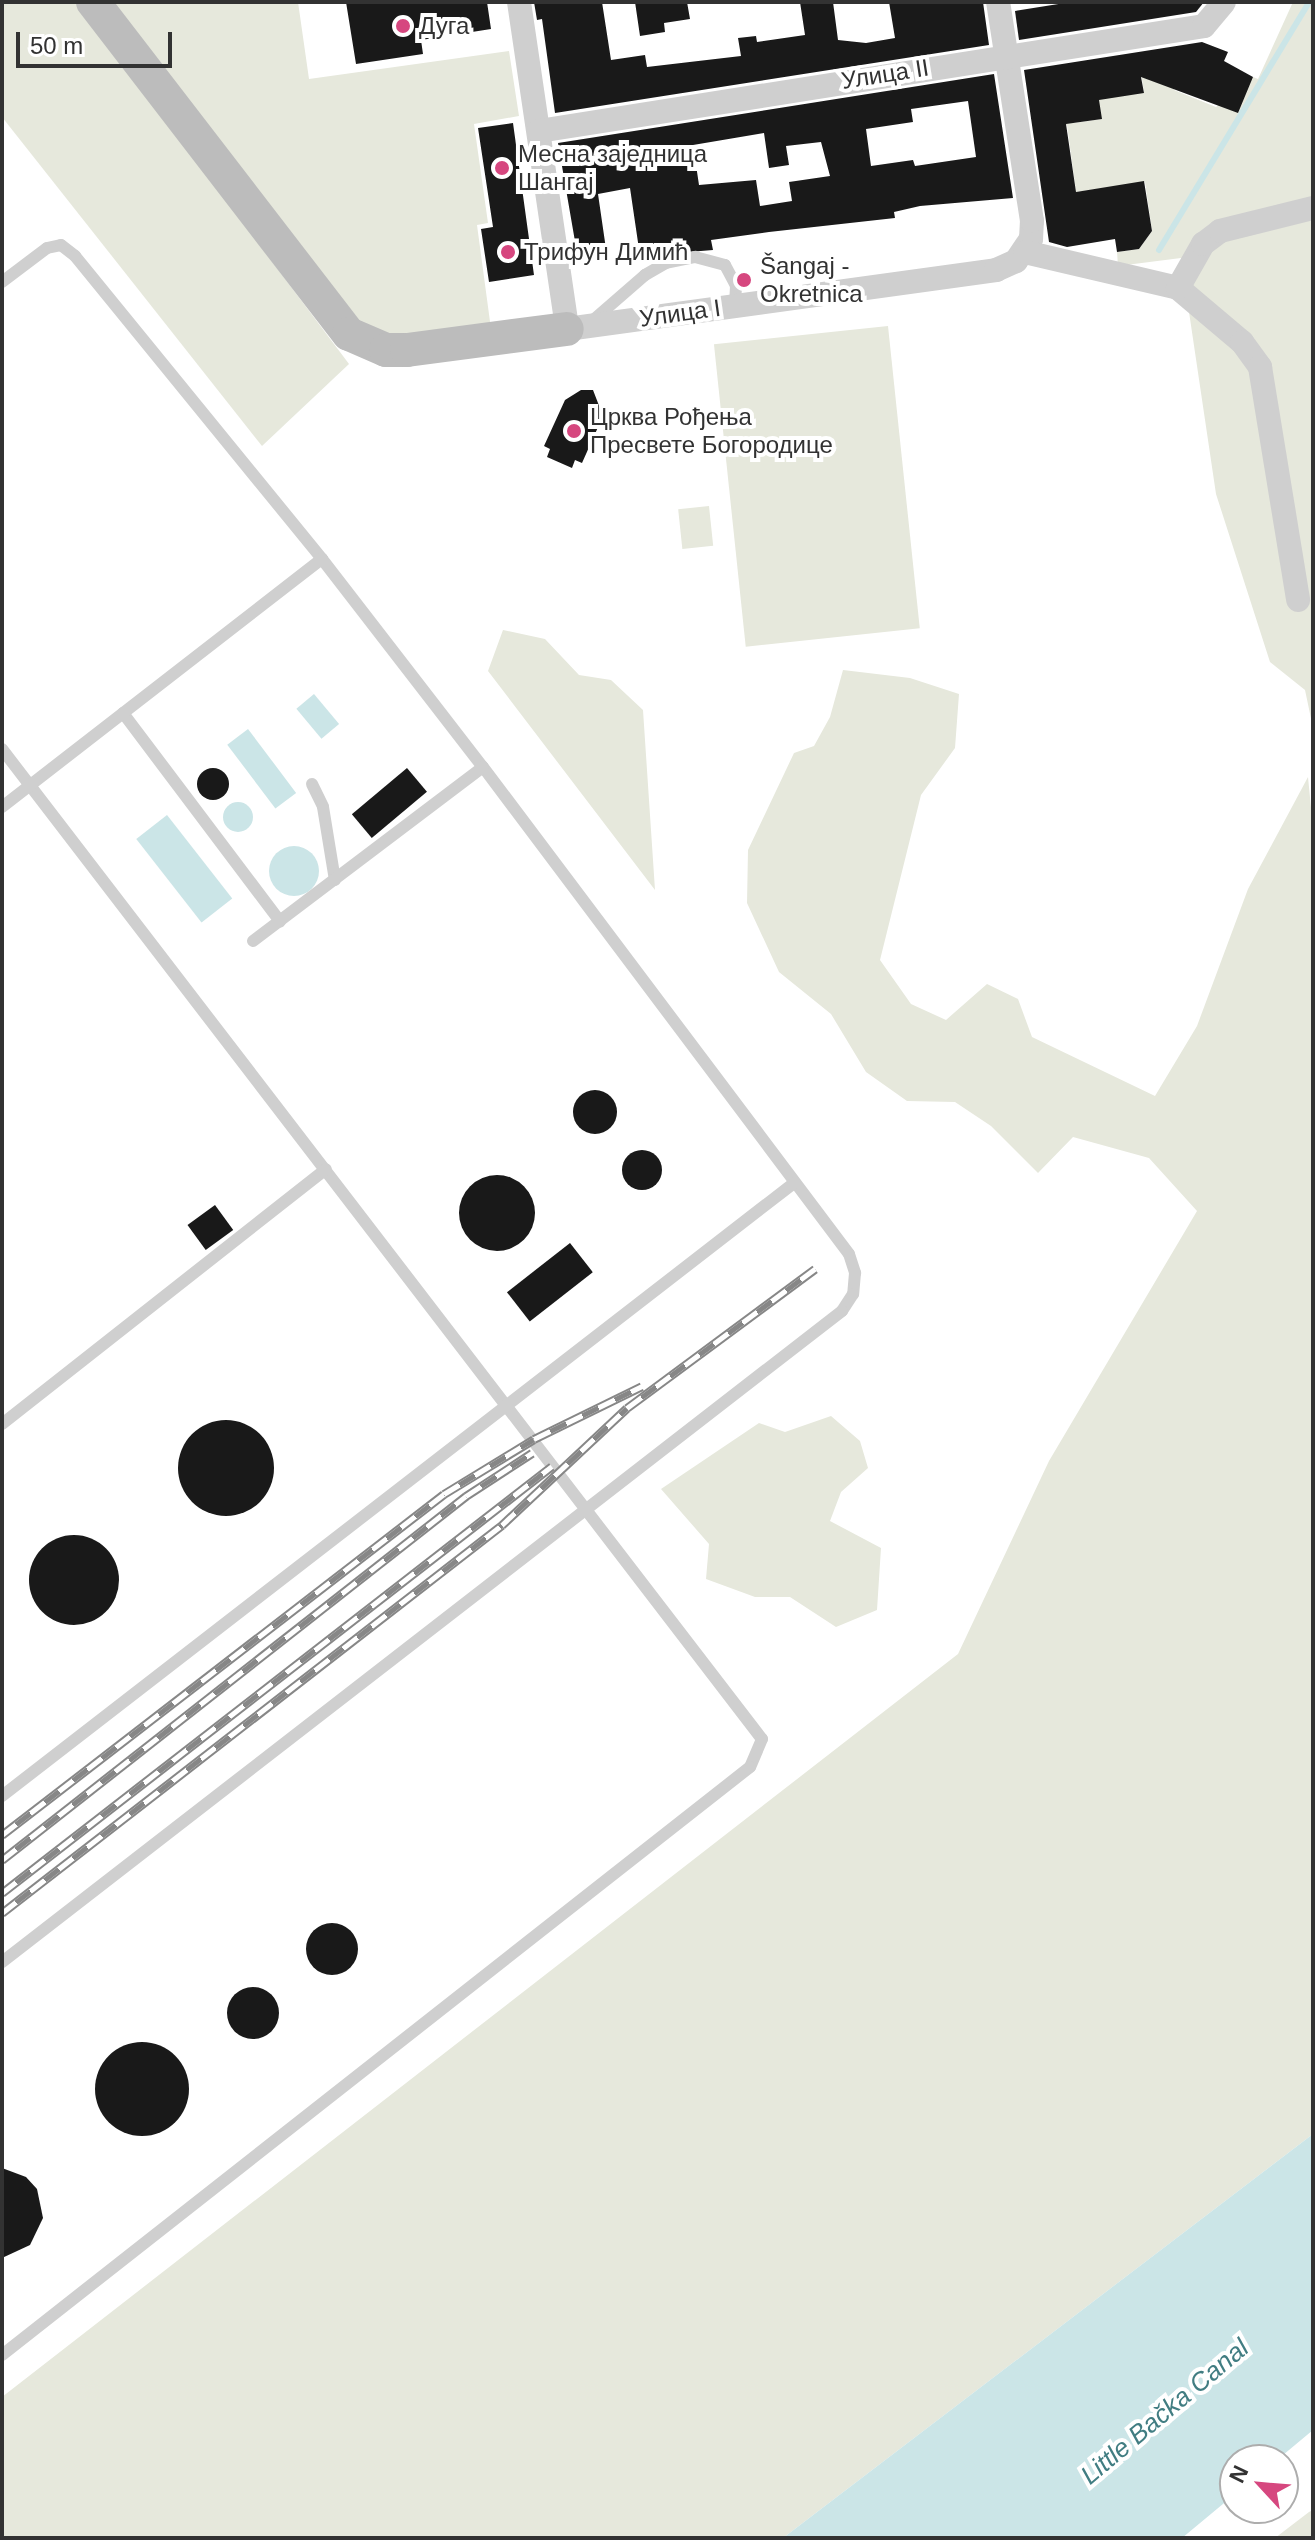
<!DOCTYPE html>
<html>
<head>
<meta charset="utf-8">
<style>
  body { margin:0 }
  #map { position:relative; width:1315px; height:2540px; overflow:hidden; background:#fff; font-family:Helvetica,sans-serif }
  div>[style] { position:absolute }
  .green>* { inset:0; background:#e6e8dc; transform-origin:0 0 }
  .water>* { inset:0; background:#cbe5e7; transform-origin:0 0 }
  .round { border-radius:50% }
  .stream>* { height:6px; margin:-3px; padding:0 3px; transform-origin:3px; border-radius:3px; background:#cbe5e7 }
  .building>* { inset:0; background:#191919; transform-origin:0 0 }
  .lane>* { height:12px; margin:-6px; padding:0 6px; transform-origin:6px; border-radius:6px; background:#cfcfcf }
  .street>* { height:24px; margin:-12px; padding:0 12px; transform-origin:12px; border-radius:12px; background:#cfcfcf }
  .secondary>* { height:34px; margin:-17px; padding:0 17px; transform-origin:17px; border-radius:17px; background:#bcbcbc }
  .rail>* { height:9px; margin-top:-4.5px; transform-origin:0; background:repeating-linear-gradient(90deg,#fff 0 18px,#878787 0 36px); box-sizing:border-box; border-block:2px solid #878787 }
  .dots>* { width:22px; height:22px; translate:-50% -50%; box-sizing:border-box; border:4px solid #fff; border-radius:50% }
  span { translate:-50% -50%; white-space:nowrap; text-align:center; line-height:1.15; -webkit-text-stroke:8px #fff; paint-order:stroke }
  .poi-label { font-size:24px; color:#323232 }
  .left { translate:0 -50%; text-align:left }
  .street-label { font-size:24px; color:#323232 }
  .water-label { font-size:26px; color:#417d82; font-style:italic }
  .frame { position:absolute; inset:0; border:4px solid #323232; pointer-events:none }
  .north { position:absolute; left:1219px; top:2444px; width:80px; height:80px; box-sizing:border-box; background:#fff; border:2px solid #adadad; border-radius:50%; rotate:296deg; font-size:22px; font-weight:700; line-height:32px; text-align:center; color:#323232 }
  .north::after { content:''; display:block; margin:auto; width:28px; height:36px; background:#d6477f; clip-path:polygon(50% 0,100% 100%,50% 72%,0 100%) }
  .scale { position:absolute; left:16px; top:32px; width:156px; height:36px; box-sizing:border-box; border:4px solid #323232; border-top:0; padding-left:10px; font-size:24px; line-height:28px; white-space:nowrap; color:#323232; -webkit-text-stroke:6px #fff; paint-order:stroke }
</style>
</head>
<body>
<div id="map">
  <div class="green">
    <div style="clip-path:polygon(2px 2px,77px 2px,349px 364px,262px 446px,2px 117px)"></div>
    <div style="clip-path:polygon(105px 2px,298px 2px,309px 79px,509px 51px,519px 116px,474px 124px,488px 223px,477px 225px,491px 329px,400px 342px,367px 330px)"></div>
    <div style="clip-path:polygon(1293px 2px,1313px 2px,1313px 728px,1305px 690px,1270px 662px,1216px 494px,1181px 258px,1118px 266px,1117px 252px,1139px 249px,1152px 231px,1145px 182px,1076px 192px,1067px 125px,1062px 125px,1071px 111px,1074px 123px,1101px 119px,1096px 80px,1144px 92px,1140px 67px,1184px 65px,1174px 90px,1216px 107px,1253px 77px,1258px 79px)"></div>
    <div style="left:888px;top:326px;width:304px;height:175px;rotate:84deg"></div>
    <div style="left:709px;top:506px;width:40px;height:31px;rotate:84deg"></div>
    <div style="clip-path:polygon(503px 630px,545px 639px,579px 675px,611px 680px,643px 710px,655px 890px,488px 671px)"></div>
    <div style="clip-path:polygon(843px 670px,910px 678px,959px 694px,955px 748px,921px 795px,880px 960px,911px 1004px,946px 1020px,987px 984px,1018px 999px,1032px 1037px,1155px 1096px,1197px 1026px,1248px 889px,1308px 777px,1313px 828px,1313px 2134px,783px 2538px,2px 2538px,2px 2397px,958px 1654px,1049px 1461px,1197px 1211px,1149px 1158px,1073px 1137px,1038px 1173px,991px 1126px,955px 1102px,907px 1101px,866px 1072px,831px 1014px,779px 972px,747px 903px,748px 850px,794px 753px,814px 746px,830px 717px)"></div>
    <div style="clip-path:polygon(831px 1416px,860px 1441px,868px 1468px,841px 1492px,830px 1521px,881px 1548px,877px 1610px,836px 1627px,790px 1597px,755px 1597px,706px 1579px,709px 1544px,661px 1489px,759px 1423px,785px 1432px)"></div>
    <div style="clip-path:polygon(1313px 2510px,1313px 2538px,1275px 2538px,1309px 2512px)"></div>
  </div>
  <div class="water">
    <div style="left:314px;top:694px;width:39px;height:23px;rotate:50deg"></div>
    <div style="left:248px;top:729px;width:80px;height:26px;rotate:53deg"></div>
    <div class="round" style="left:223px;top:802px;width:30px;height:30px"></div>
    <div style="left:167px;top:815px;width:106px;height:39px;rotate:52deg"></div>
    <div class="round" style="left:269px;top:846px;width:50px;height:50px"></div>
    <div style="clip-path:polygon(1313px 2134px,1313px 2430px,1277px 2460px,1235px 2460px,1235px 2494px,1182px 2538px,783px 2538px)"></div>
  </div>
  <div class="stream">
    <div style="left:1159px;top:250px;width:290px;rotate:-58.8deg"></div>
  </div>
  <div class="building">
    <div style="clip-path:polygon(346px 2px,487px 2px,491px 29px,421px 40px,423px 54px,356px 64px)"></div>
    <div style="clip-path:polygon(534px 2px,602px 2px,611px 60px,645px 55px,647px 67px,741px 56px,738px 38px,756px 36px,757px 42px,805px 35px,800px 2px,833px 2px,838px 40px,866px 43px,895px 38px,889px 2px,983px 2px,989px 45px,555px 113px,542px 19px,537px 20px)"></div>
    <div style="clip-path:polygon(635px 2px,687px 2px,690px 19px,664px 23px,665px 32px,640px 36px)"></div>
    <div style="clip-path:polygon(1071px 2px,1204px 2px,1196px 12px,1019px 40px,1015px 11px)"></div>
    <div style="clip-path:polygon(1202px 42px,1228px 52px,1224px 61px,1253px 77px,1238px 113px,1141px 77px,1144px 93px,1099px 100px,1102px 119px,1066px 124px,1076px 192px,1144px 181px,1152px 231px,1139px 249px,1117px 252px,1115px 239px,1067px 247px,1049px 242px,1024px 70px)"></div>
    <div style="clip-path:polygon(evenodd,994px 74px,1013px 198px,920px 206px,894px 212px,895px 218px,769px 232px,711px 240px,713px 250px,640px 256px,630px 188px,598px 194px,606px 249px,577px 253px,558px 143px,994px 74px,968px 101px,976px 157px,915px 166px,913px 160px,871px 166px,866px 129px,913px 122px,911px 109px,968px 101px,994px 74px,764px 133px,769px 168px,789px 165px,786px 146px,821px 142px,830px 176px,789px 182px,792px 201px,760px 206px,756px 180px,699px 185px,693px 145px,764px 133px)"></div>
    <div style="clip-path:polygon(513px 123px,534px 275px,489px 282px,481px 229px,493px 227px,478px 128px)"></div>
    <div style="clip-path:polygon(581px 390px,593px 390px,603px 416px,582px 463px,575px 460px,572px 468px,547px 457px,550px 449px,544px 446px,565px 400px)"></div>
    <div style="left:407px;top:768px;width:31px;height:72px;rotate:50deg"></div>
    <div class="round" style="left:197px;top:768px;width:32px;height:32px"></div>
    <div class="round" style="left:573px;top:1090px;width:44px;height:44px"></div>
    <div class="round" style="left:622px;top:1150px;width:40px;height:40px"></div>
    <div class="round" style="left:459px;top:1175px;width:76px;height:76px"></div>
    <div style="left:215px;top:1205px;width:31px;height:34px;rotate:54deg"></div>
    <div style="left:570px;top:1243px;width:37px;height:80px;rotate:52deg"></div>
    <div class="round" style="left:178px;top:1420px;width:96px;height:96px"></div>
    <div class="round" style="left:29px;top:1535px;width:90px;height:90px"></div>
    <div class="round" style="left:306px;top:1923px;width:52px;height:52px"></div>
    <div class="round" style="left:227px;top:1987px;width:52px;height:52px"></div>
    <div class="round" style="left:95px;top:2042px;width:94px;height:94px"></div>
    <div style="clip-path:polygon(2px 2168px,26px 2177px,37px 2189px,43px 2218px,30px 2245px,2px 2258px)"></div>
  </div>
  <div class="lane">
    <div style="left:2px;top:282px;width:56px;rotate:-37.1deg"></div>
    <div style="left:47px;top:248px;width:14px;rotate:-12deg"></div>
    <div style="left:61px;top:245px;width:18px;rotate:38deg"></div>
    <div style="left:75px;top:256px;width:391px;rotate:50.8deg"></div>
    <div style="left:322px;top:559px;width:263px;rotate:52.3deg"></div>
    <div style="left:483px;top:767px;width:609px;rotate:53.07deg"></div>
    <div style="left:849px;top:1254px;width:20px;rotate:72deg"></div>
    <div style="left:855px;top:1273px;width:21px;rotate:95deg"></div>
    <div style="left:853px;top:1294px;width:20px;rotate:123deg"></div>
    <div style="left:842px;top:1311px;width:1063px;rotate:142.22deg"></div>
    <div style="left:591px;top:322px;width:72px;rotate:-41deg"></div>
    <div style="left:645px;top:275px;width:24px;rotate:-30deg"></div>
    <div style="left:666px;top:263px;width:30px;rotate:-12deg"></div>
    <div style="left:695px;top:257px;width:31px;rotate:15deg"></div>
    <div style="left:725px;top:265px;width:24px;rotate:62deg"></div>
    <div style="left:736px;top:286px;width:20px;rotate:93deg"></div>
    <div style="left:123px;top:713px;width:261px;rotate:53deg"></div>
    <div style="left:2px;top:749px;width:1248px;rotate:52.49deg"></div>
    <div style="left:762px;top:1739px;width:30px;rotate:113deg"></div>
    <div style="left:750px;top:1767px;width:951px;rotate:141.83deg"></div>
    <div style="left:312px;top:784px;width:25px;rotate:64deg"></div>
    <div style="left:323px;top:807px;width:74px;rotate:80.7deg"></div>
    <div style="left:2px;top:807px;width:405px;rotate:-37.8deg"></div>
    <div style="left:253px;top:941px;width:288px;rotate:-37.1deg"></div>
    <div style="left:2px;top:1424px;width:412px;rotate:-38.2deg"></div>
    <div style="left:2px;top:1796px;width:1002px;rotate:-37.74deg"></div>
  </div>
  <div class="street">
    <div style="left:519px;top:2px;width:331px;rotate:81.6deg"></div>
    <div style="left:567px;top:329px;width:433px;rotate:-7.8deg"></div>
    <div style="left:996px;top:270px;width:22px;rotate:-24deg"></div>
    <div style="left:1016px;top:261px;width:27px;rotate:-56deg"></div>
    <div style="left:1031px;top:239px;width:18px;rotate:-87deg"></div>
    <div style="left:1032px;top:221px;width:222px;rotate:-98.8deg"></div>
    <div style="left:539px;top:131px;width:673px;rotate:-8.97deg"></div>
    <div style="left:1204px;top:26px;width:31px;rotate:-50deg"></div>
    <div style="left:1025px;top:252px;width:157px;rotate:13.2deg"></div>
    <div style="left:1178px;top:288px;width:84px;rotate:40.2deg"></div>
    <div style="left:1242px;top:342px;width:31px;rotate:54deg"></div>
    <div style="left:1260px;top:367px;width:236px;rotate:80.7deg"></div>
    <div style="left:1178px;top:288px;width:51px;rotate:-60.4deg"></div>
    <div style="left:1203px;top:244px;width:21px;rotate:-37deg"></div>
    <div style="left:1220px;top:231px;width:96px;rotate:-13.9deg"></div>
  </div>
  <div class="secondary">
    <div style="left:93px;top:2px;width:419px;rotate:52.4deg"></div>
    <div style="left:349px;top:334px;width:40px;rotate:23.4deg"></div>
    <div style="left:386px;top:350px;width:21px"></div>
    <div style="left:407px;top:350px;width:161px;rotate:-7.5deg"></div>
  </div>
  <div class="rail">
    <div style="left:2px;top:1835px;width:558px;rotate:-37.65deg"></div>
    <div style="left:444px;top:1494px;width:105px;rotate:-31.4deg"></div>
    <div style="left:534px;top:1439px;width:120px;rotate:-26.1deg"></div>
    <div style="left:2px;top:1860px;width:590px;rotate:-38.11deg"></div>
    <div style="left:466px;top:1496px;width:79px;rotate:-33.1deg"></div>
    <div style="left:2px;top:1893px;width:696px;rotate:-37.82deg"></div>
    <div style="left:2px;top:1913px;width:633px;rotate:-37.81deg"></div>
    <div style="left:502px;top:1525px;width:171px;rotate:-43.1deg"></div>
    <div style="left:627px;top:1408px;width:234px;rotate:-36.5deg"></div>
  </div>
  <div class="dots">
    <div style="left:403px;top:26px;background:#d6477f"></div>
    <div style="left:502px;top:168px;background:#d6477f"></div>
    <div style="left:508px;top:252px;background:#d6477f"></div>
    <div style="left:744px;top:280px;background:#d6477f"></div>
    <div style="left:574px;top:431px;background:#d6477f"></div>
  </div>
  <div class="poi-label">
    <span class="left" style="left:419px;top:26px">Дуга</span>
    <span class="left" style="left:518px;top:168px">Месна заједница<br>Шангај</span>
    <span class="left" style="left:524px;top:252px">Трифун Димић</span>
    <span class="left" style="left:760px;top:280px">Šangaj -<br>Okretnica</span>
    <span class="left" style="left:590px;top:431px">Црква Рођења<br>Пресвете Богородице</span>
  </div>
  <div class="street-label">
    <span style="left:885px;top:74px;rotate:-9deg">Улица II</span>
    <span style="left:680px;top:313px;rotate:-8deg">Улица I</span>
  </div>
  <div class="water-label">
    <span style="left:1165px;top:2412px;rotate:-40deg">Little Bačka Canal</span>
  </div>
  <div class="frame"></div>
  <div class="north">N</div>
  <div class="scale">50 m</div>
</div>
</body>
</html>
